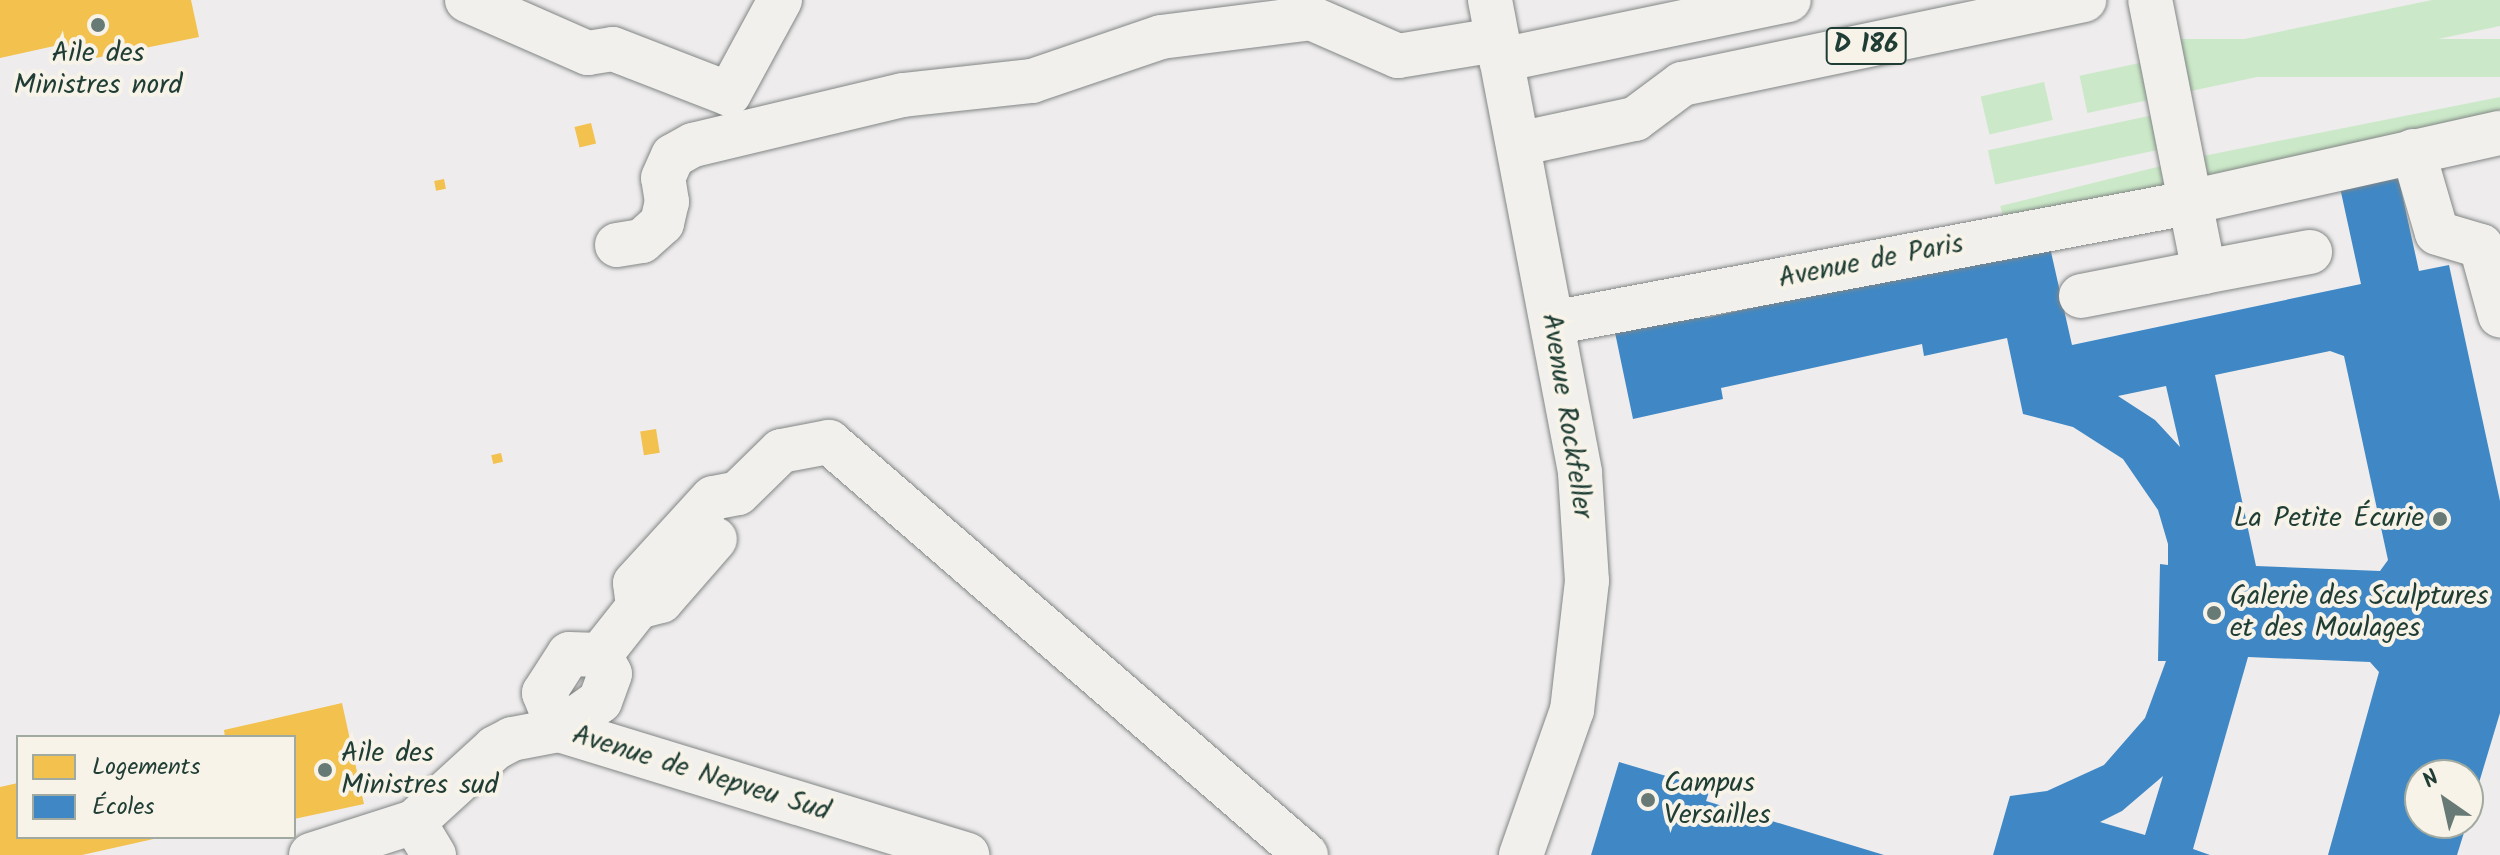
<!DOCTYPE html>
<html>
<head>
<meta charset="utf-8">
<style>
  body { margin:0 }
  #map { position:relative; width:2500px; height:855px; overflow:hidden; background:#eeeced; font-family:Kalam,sans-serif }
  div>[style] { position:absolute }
  .green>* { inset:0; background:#cbe9c8; transform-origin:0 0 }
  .homes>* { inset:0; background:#f2c14e; transform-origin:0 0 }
  .schools>* { inset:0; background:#3f88c5 }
  .roads { filter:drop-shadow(0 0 2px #828685) drop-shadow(0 0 2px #828685) }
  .minor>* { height:44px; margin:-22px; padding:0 22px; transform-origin:22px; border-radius:22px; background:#f1f0ed }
  .major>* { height:44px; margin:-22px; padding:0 22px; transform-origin:22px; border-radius:22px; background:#f1f0ed }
  .dots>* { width:22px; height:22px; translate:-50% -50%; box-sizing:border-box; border:4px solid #f7f3e8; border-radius:50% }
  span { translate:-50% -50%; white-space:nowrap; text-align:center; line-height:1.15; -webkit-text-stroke:8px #f7f3e8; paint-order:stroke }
  .shield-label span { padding:2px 6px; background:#f7f3e8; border:2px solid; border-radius:6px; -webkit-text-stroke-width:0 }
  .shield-label { font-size:26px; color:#1f3d34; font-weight:700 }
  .poi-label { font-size:28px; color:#1f3d34 }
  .right { translate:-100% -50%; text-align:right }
  .left { translate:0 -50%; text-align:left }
  .street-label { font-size:28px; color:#1f3d34 }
  .legend { position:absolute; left:16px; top:735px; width:280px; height:104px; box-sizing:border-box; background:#f7f3e8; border:2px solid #a1aaa0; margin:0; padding:10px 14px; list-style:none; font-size:24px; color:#1f3d34 }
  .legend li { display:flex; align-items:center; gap:16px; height:40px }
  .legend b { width:40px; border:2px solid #a1aaa0 }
  .north { position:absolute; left:2404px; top:759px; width:80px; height:80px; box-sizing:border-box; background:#f7f3e8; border:2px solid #a1aaa0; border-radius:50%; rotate:326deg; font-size:22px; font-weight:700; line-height:32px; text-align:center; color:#1f3d34 }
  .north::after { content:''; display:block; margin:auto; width:28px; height:36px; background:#677a75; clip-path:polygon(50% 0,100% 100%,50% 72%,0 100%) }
</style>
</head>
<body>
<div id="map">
  <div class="green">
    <div style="clip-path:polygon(2432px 0,2500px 0,2500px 26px,2186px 92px,2177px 53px)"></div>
    <div style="left:2500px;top:39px;width:38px;height:320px;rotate:90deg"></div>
    <div style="left:2149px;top:61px;width:38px;height:71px;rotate:78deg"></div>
    <div style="left:2044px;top:82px;width:39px;height:65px;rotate:77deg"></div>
    <div style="clip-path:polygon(2500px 97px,2500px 115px,2202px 177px,2198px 157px)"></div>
    <div style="left:2163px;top:113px;width:35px;height:179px;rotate:78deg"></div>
    <div style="left:2173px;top:163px;width:21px;height:178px;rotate:76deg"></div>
  </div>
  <div class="homes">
    <div style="clip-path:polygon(0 0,191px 0,199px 37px,71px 63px,68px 43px,0 58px)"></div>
    <div style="left:591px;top:123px;width:21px;height:17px;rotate:76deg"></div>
    <div style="left:444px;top:179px;width:10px;height:10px;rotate:79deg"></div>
    <div style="left:656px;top:429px;width:24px;height:16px;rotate:81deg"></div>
    <div style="left:501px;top:453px;width:9px;height:10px;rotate:77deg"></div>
    <div style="clip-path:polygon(342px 703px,364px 804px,294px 819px,294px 737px,225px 737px,224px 730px)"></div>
    <div style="clip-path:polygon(18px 783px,18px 837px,158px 838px,82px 855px,0 855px,0 787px)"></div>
  </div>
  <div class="schools">
    <div style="clip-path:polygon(evenodd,2397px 171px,2419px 271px,2449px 265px,2500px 501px,2500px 713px,2469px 816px,2468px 775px,2420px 775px,2420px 823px,2467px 823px,2457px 855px,2328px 855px,2379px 672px,2370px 662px,2248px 657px,2193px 849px,2210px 855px,1993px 855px,2010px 796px,2047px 791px,2104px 765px,2145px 718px,2166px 661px,2158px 661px,2160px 564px,2168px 565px,2168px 544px,2158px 510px,2123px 459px,2073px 427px,2023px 414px,2007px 338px,1924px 356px,1922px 344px,1721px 388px,1723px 399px,1633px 419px,1613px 323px,1701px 303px,1705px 318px,2049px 243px,2072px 345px,2361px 284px,2339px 183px,2397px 171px,2330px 351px,2344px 356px,2388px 560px,2380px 571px,2256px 566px,2215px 375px,2330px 351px,2397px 171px,2166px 386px,2180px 447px,2155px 420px,2118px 396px,2166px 386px,2397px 171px,2163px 776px,2145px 835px,2100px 822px,2122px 811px,2163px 776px)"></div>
    <div style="clip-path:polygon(1619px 762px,1710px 789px,1706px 801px,1884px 855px,1591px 855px)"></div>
  </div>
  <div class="roads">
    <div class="minor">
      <div style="left:467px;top:0;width:132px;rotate:23.7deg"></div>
      <div style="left:588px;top:53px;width:25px;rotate:-9deg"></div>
      <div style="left:613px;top:49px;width:124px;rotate:21.2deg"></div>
      <div style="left:729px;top:94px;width:107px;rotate:-61.5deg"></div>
      <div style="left:2413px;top:151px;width:85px;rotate:73.7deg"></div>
      <div style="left:2437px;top:233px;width:46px;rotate:16.5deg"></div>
      <div style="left:2481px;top:246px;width:72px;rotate:74.6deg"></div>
      <div style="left:617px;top:245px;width:25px;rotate:-9deg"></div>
      <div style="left:642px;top:241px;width:27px;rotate:-42deg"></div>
      <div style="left:662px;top:223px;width:22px;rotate:-77deg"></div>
      <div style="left:667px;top:202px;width:24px;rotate:-99deg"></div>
      <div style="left:663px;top:178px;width:24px;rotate:-66deg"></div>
      <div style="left:673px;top:156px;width:23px;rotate:-29deg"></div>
      <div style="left:693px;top:145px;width:216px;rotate:-13.4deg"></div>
      <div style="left:903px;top:95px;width:130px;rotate:-6.2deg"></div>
      <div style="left:1032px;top:81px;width:136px;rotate:-18.8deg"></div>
      <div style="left:1161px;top:37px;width:151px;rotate:-7.2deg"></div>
      <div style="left:1311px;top:18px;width:95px;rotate:23.6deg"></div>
      <div style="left:1398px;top:56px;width:99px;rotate:-9.3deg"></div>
      <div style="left:2204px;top:272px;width:108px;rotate:-10.7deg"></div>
      <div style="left:2081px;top:296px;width:125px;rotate:-11deg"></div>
      <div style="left:2204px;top:272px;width:277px;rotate:-101.2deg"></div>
      <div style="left:1552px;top:323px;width:636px;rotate:-10.69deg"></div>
      <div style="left:2177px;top:205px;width:331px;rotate:-12.6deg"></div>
      <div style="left:638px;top:607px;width:24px;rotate:-97deg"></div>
      <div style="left:635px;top:583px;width:115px;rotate:-47.5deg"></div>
      <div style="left:713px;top:498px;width:25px;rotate:-11deg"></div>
      <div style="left:738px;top:493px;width:60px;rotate:-44.3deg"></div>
      <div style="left:781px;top:451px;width:49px;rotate:-10.6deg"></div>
      <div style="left:829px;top:442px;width:631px;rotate:40.89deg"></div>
      <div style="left:569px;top:654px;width:31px;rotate:2deg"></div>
      <div style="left:600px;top:655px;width:21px;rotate:62deg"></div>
      <div style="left:610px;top:674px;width:29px;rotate:110deg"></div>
      <div style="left:600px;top:701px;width:50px;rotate:144.7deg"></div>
      <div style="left:559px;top:730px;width:40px;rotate:-112deg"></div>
      <div style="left:544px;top:693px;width:46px;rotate:-57.3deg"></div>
      <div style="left:600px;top:655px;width:61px;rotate:-51.6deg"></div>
      <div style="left:638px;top:607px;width:24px;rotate:-15deg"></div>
      <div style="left:661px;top:601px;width:82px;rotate:-48.9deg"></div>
      <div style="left:414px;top:822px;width:39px;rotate:59deg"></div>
    </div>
    <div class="major">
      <div style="left:1490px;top:0;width:481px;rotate:79.2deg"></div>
      <div style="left:1580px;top:473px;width:108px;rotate:86.3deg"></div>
      <div style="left:1587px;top:581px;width:130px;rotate:96.6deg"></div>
      <div style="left:1572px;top:710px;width:154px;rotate:109.4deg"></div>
      <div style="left:1501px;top:60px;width:294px;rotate:-11.8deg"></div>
      <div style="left:1518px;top:144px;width:120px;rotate:-12.1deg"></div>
      <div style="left:1635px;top:119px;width:59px;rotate:-36.7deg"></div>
      <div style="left:1682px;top:84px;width:411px;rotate:-11.8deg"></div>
      <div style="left:311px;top:855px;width:108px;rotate:-17.8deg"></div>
      <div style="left:414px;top:822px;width:110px;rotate:-42.4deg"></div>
      <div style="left:495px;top:748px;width:19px;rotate:-28deg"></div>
      <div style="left:512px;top:739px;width:48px;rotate:-10.8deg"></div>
      <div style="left:559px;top:730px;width:427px;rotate:17deg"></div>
    </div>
  </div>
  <div class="dots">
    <div style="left:98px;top:25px;background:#677a75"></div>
    <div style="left:2440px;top:519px;background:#677a75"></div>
    <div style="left:2214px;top:613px;background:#677a75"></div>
    <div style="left:325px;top:770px;background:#677a75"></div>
    <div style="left:1648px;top:800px;background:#677a75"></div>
  </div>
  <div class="shield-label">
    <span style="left:1866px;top:46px">D 186</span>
  </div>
  <div class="poi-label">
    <span style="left:98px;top:70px">Aile des<br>Ministres nord</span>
    <span class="right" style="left:2424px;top:519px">La Petite Écurie</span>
    <span class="left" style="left:2230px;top:613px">Galerie des Sculptures<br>et des Moulages</span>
    <span class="left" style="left:341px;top:770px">Aile des<br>Ministres sud</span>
    <span class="left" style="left:1664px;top:800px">Campus<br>Versailles</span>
  </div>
  <div class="street-label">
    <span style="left:1871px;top:262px;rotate:-11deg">Avenue de Paris</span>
    <span style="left:1566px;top:416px;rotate:81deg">Avenue Rockfeller</span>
    <span style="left:701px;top:774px;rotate:17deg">Avenue de Nepveu Sud</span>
  </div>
  <ul class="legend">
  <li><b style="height:22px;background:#f2c14e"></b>Logements</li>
  <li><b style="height:22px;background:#3f88c5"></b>Écoles</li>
  </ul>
  <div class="north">N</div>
</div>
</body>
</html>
